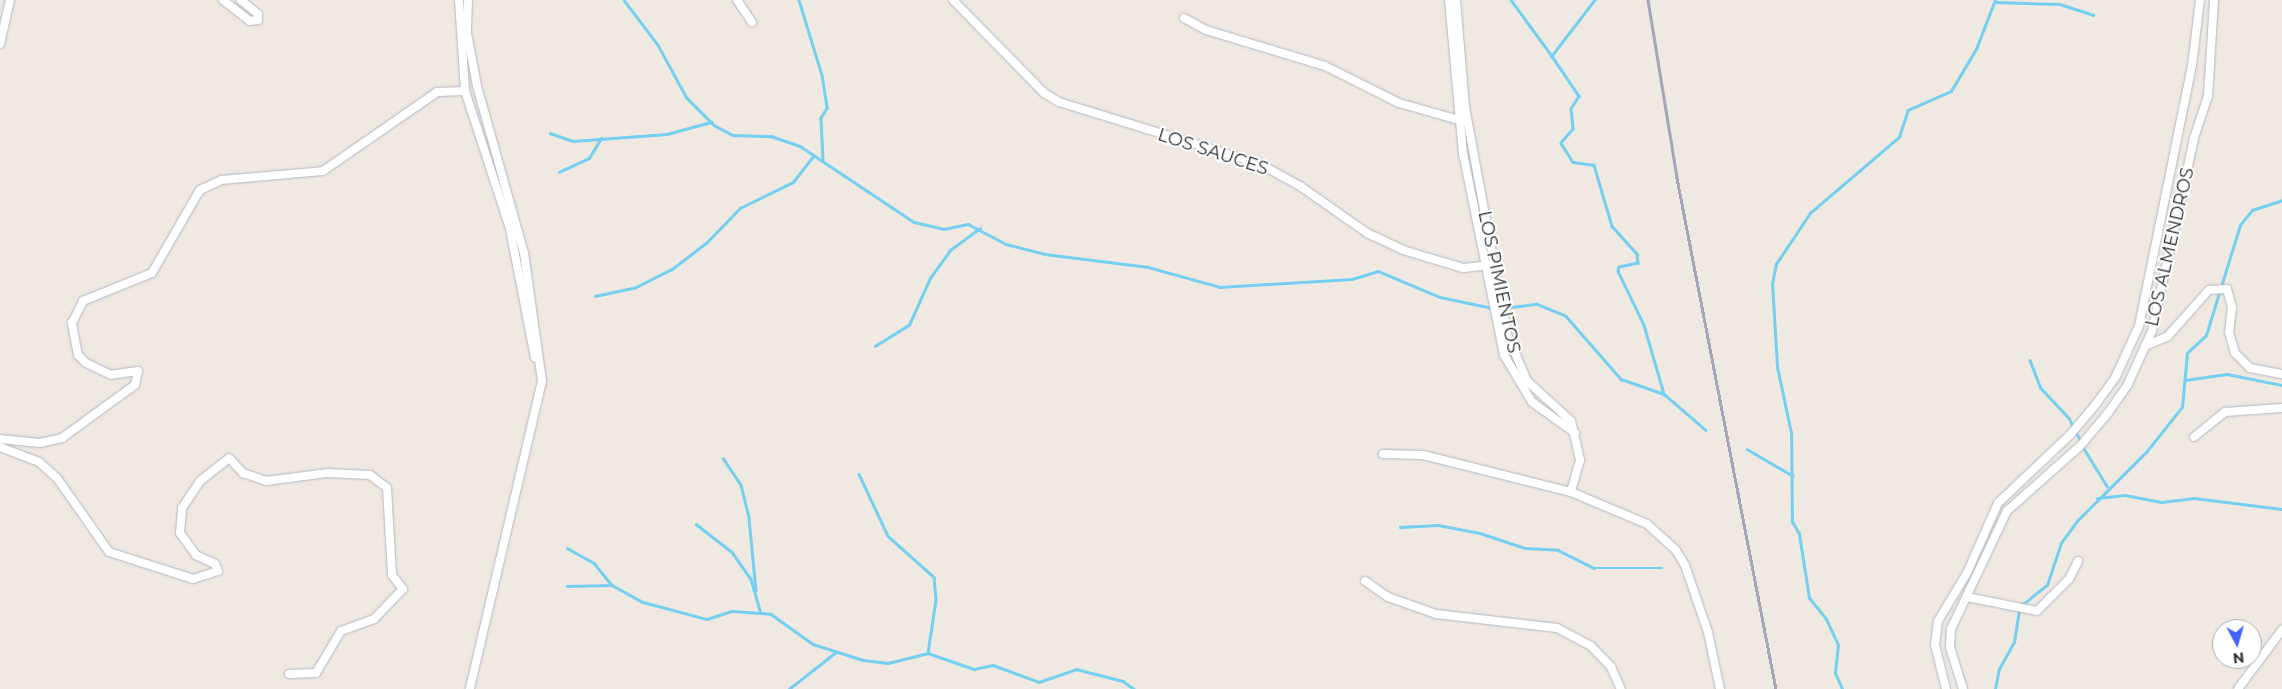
<!DOCTYPE html>
<html>
<head>
<meta charset="utf-8">
<style>
  body { margin:0 }
  #map { position:relative; width:2282px; height:689px; overflow:hidden; background:#efe9e1; font-family:Montserrat,sans-serif }
  div>[style] { position:absolute }
  .stream>* { height:2.5px; margin:-1.25px; padding:0 1.25px; transform-origin:1.25px; border-radius:1.25px; background:#75cff0 }
  .roads { filter:drop-shadow(0 0 1px #b4b7c1) drop-shadow(0 0 1px #b4b7c1) }
  .minor>* { height:8px; margin:-4px; padding:0 4px; transform-origin:4px; border-radius:4px; background:#fff }
  .rail>* { height:2.5px; margin:-1.25px; padding:0 1.25px; transform-origin:1.25px; border-radius:1.25px; background:#a3a6b8 }
  span { translate:-50% -50%; white-space:nowrap; text-align:center; line-height:1.15; -webkit-text-stroke:4px #fff; paint-order:stroke }
  .street-label { font-size:18px; color:#2e2e2e }
  .north { position:absolute; left:2212px; top:619px; width:50px; height:50px; box-sizing:border-box; background:#fff; border:1px solid #ababab; border-radius:50%; rotate:174deg; font-size:14px; font-weight:700; line-height:20px; text-align:center; color:#2e2e2e }
  .north::after { content:''; display:block; margin:auto; width:18px; height:22px; background:#4264fb; clip-path:polygon(50% 0,100% 100%,50% 72%,0 100%) }
</style>
</head>
<body>
<div id="map">
  <div class="stream">
    <div style="left:624px;top:0;width:56px;rotate:52.9deg"></div>
    <div style="left:658px;top:45px;width:60px;rotate:61.3deg"></div>
    <div style="left:687px;top:98px;width:38px;rotate:45deg"></div>
    <div style="left:714px;top:125px;width:21px;rotate:28deg"></div>
    <div style="left:733px;top:135px;width:38px;rotate:2deg"></div>
    <div style="left:771px;top:136px;width:31px;rotate:19deg"></div>
    <div style="left:800px;top:146px;width:137px;rotate:33.7deg"></div>
    <div style="left:914px;top:222px;width:31px;rotate:13deg"></div>
    <div style="left:944px;top:229px;width:25px;rotate:-12deg"></div>
    <div style="left:968px;top:224px;width:43px;rotate:27.8deg"></div>
    <div style="left:1006px;top:244px;width:40px;rotate:14.4deg"></div>
    <div style="left:1045px;top:254px;width:104px;rotate:7.2deg"></div>
    <div style="left:1148px;top:267px;width:75px;rotate:15.5deg"></div>
    <div style="left:1220px;top:287px;width:132px;rotate:-3.5deg"></div>
    <div style="left:1352px;top:279px;width:27px;rotate:-17deg"></div>
    <div style="left:1378px;top:271px;width:67px;rotate:22.8deg"></div>
    <div style="left:1440px;top:297px;width:53px;rotate:11.9deg"></div>
    <div style="left:799px;top:0;width:78px;rotate:73deg"></div>
    <div style="left:822px;top:75px;width:33px;rotate:81deg"></div>
    <div style="left:827px;top:108px;width:12px;rotate:121deg"></div>
    <div style="left:821px;top:118px;width:42px;rotate:87.3deg"></div>
    <div style="left:1511px;top:0;width:69px;rotate:53.8deg"></div>
    <div style="left:1595px;top:0;width:71px;rotate:127.5deg"></div>
    <div style="left:1552px;top:56px;width:48px;rotate:56deg"></div>
    <div style="left:1579px;top:96px;width:15px;rotate:122deg"></div>
    <div style="left:1571px;top:109px;width:20px;rotate:84deg"></div>
    <div style="left:1573px;top:129px;width:18px;rotate:131deg"></div>
    <div style="left:1561px;top:143px;width:22px;rotate:58deg"></div>
    <div style="left:1573px;top:162px;width:21px;rotate:8deg"></div>
    <div style="left:1594px;top:165px;width:64px;rotate:73.6deg"></div>
    <div style="left:1612px;top:226px;width:38px;rotate:48deg"></div>
    <div style="left:1637px;top:254px;width:9px;rotate:84deg"></div>
    <div style="left:1638px;top:263px;width:19px;rotate:168deg"></div>
    <div style="left:1619px;top:267px;width:4px;rotate:104deg"></div>
    <div style="left:1618px;top:271px;width:60px;rotate:64.3deg"></div>
    <div style="left:1644px;top:325px;width:72px;rotate:73.8deg"></div>
    <div style="left:1664px;top:394px;width:55px;rotate:40.6deg"></div>
    <div style="left:1995px;top:2px;width:65px;rotate:1.8deg"></div>
    <div style="left:2060px;top:4px;width:35px;rotate:18deg"></div>
    <div style="left:550px;top:133px;width:24px;rotate:19deg"></div>
    <div style="left:573px;top:141px;width:94px;rotate:-4.3deg"></div>
    <div style="left:667px;top:134px;width:46px;rotate:-15.3deg"></div>
    <div style="left:559px;top:172px;width:33px;rotate:-25deg"></div>
    <div style="left:589px;top:158px;width:23px;rotate:-59deg"></div>
    <div style="left:595px;top:296px;width:40px;rotate:-12deg"></div>
    <div style="left:634px;top:288px;width:42px;rotate:-26.6deg"></div>
    <div style="left:672px;top:269px;width:43px;rotate:-37.4deg"></div>
    <div style="left:706px;top:243px;width:49px;rotate:-45.8deg"></div>
    <div style="left:740px;top:208px;width:59px;rotate:-26.1deg"></div>
    <div style="left:793px;top:182px;width:33px;rotate:-52deg"></div>
    <div style="left:1503px;top:308px;width:34px;rotate:-7deg"></div>
    <div style="left:1537px;top:304px;width:31px;rotate:22deg"></div>
    <div style="left:1566px;top:316px;width:84px;rotate:48.9deg"></div>
    <div style="left:1621px;top:379px;width:46px;rotate:19.2deg"></div>
    <div style="left:875px;top:346px;width:40px;rotate:-32deg"></div>
    <div style="left:909px;top:325px;width:51px;rotate:-65.9deg"></div>
    <div style="left:930px;top:278px;width:34px;rotate:-54deg"></div>
    <div style="left:950px;top:250px;width:37px;rotate:-36deg"></div>
    <div style="left:2030px;top:360px;width:30px;rotate:69deg"></div>
    <div style="left:2041px;top:388px;width:41px;rotate:47deg"></div>
    <div style="left:2069px;top:418px;width:27px;rotate:63deg"></div>
    <div style="left:2185px;top:380px;width:42px;rotate:-8.1deg"></div>
    <div style="left:2227px;top:374px;width:56px;rotate:11.3deg"></div>
    <div style="left:2083px;top:447px;width:46px;rotate:58.4deg"></div>
    <div style="left:1747px;top:449px;width:53px;rotate:30.4deg"></div>
    <div style="left:723px;top:458px;width:32px;rotate:56deg"></div>
    <div style="left:741px;top:485px;width:34px;rotate:76deg"></div>
    <div style="left:749px;top:518px;width:73px;rotate:84.5deg"></div>
    <div style="left:859px;top:474px;width:68px;rotate:64.9deg"></div>
    <div style="left:888px;top:536px;width:62px;rotate:41.7deg"></div>
    <div style="left:934px;top:577px;width:23px;rotate:85deg"></div>
    <div style="left:936px;top:600px;width:54px;rotate:98.6deg"></div>
    <div style="left:2097px;top:498px;width:28px;rotate:-6deg"></div>
    <div style="left:2125px;top:495px;width:38px;rotate:11deg"></div>
    <div style="left:2162px;top:502px;width:32px;rotate:-7deg"></div>
    <div style="left:2194px;top:498px;width:89px;rotate:7.1deg"></div>
    <div style="left:696px;top:524px;width:46px;rotate:37.9deg"></div>
    <div style="left:732px;top:552px;width:33px;rotate:55deg"></div>
    <div style="left:751px;top:579px;width:35px;rotate:74deg"></div>
    <div style="left:1400px;top:527px;width:38px;rotate:-3deg"></div>
    <div style="left:1438px;top:525px;width:43px;rotate:10.8deg"></div>
    <div style="left:1480px;top:533px;width:47px;rotate:18.4deg"></div>
    <div style="left:1525px;top:548px;width:33px;rotate:3deg"></div>
    <div style="left:1558px;top:550px;width:40px;rotate:26.6deg"></div>
    <div style="left:1594px;top:568px;width:68px"></div>
    <div style="left:567px;top:548px;width:31px;rotate:29deg"></div>
    <div style="left:594px;top:563px;width:28px;rotate:51deg"></div>
    <div style="left:612px;top:585px;width:35px;rotate:29deg"></div>
    <div style="left:643px;top:602px;width:66px;rotate:14.9deg"></div>
    <div style="left:707px;top:619px;width:26px;rotate:-18deg"></div>
    <div style="left:732px;top:611px;width:39px;rotate:4deg"></div>
    <div style="left:771px;top:614px;width:52px;rotate:35.5deg"></div>
    <div style="left:813px;top:644px;width:52px;rotate:17.7deg"></div>
    <div style="left:863px;top:660px;width:25px;rotate:7deg"></div>
    <div style="left:888px;top:663px;width:41px;rotate:-14deg"></div>
    <div style="left:928px;top:653px;width:49px;rotate:19.2deg"></div>
    <div style="left:974px;top:669px;width:19px;rotate:-12deg"></div>
    <div style="left:993px;top:665px;width:49px;rotate:20.3deg"></div>
    <div style="left:1039px;top:682px;width:39px;rotate:-19deg"></div>
    <div style="left:1076px;top:669px;width:49px;rotate:14.3deg"></div>
    <div style="left:1123px;top:681px;width:14px;rotate:36deg"></div>
    <div style="left:567px;top:586px;width:45px;rotate:-1.3deg"></div>
    <div style="left:2022px;top:605px;width:32px;rotate:-39deg"></div>
    <div style="left:2047px;top:585px;width:44px;rotate:-71.6deg"></div>
    <div style="left:2061px;top:543px;width:27px;rotate:-54deg"></div>
    <div style="left:2077px;top:521px;width:99px;rotate:-45deg"></div>
    <div style="left:2147px;top:451px;width:56px;rotate:-51.5deg"></div>
    <div style="left:2182px;top:407px;width:54px;rotate:-84.7deg"></div>
    <div style="left:2187px;top:353px;width:26px;rotate:-43deg"></div>
    <div style="left:2206px;top:335px;width:115px;rotate:-72.8deg"></div>
    <div style="left:2240px;top:225px;width:19px;rotate:-51deg"></div>
    <div style="left:2252px;top:210px;width:32px;rotate:-18deg"></div>
    <div style="left:789px;top:689px;width:60px;rotate:-38.2deg"></div>
    <div style="left:1842px;top:689px;width:17px;rotate:-114deg"></div>
    <div style="left:1835px;top:673px;width:28px;rotate:-84deg"></div>
    <div style="left:1838px;top:645px;width:29px;rotate:-115deg"></div>
    <div style="left:1826px;top:619px;width:27px;rotate:-129deg"></div>
    <div style="left:1809px;top:598px;width:65px;rotate:-98.9deg"></div>
    <div style="left:1799px;top:534px;width:14px;rotate:-120deg"></div>
    <div style="left:1792px;top:522px;width:89px;rotate:-90.6deg"></div>
    <div style="left:1791px;top:433px;width:67px;rotate:-102deg"></div>
    <div style="left:1777px;top:367px;width:83px;rotate:-93.4deg"></div>
    <div style="left:1772px;top:284px;width:20px;rotate:-79deg"></div>
    <div style="left:1776px;top:264px;width:61px;rotate:-56.3deg"></div>
    <div style="left:1810px;top:213px;width:117px;rotate:-40.5deg"></div>
    <div style="left:1899px;top:137px;width:28px;rotate:-72deg"></div>
    <div style="left:1908px;top:110px;width:47px;rotate:-23.8deg"></div>
    <div style="left:1951px;top:91px;width:49px;rotate:-59.2deg"></div>
    <div style="left:1976px;top:49px;width:53px;rotate:-68.8deg"></div>
    <div style="left:1995px;top:689px;width:20px;rotate:-79deg"></div>
    <div style="left:1999px;top:669px;width:31px;rotate:-61deg"></div>
    <div style="left:2014px;top:642px;width:32px;rotate:-81deg"></div>
  </div>
  <div class="roads">
    <div class="minor">
      <div style="left:223px;top:0;width:34px;rotate:38deg"></div>
      <div style="left:250px;top:21px;width:8px;rotate:-7deg"></div>
      <div style="left:258px;top:20px;width:6px;rotate:-90deg"></div>
      <div style="left:258px;top:14px;width:22px;rotate:-141deg"></div>
      <div style="left:459px;top:0;width:91px;rotate:86.2deg"></div>
      <div style="left:465px;top:91px;width:145px;rotate:71.9deg"></div>
      <div style="left:510px;top:229px;width:131px;rotate:79deg"></div>
      <div style="left:468px;top:0;width:33px;rotate:92deg"></div>
      <div style="left:467px;top:33px;width:54px;rotate:79.3deg"></div>
      <div style="left:477px;top:86px;width:173px;rotate:74.3deg"></div>
      <div style="left:524px;top:253px;width:129px;rotate:82deg"></div>
      <div style="left:542px;top:381px;width:316px;rotate:103.2deg"></div>
      <div style="left:737px;top:0;width:27px;rotate:56deg"></div>
      <div style="left:953px;top:0;width:130px;rotate:45.6deg"></div>
      <div style="left:1044px;top:93px;width:17px;rotate:31deg"></div>
      <div style="left:1059px;top:102px;width:210px;rotate:17.1deg"></div>
      <div style="left:1260px;top:164px;width:46px;rotate:28.8deg"></div>
      <div style="left:1300px;top:186px;width:82px;rotate:35deg"></div>
      <div style="left:1367px;top:233px;width:40px;rotate:25deg"></div>
      <div style="left:1403px;top:250px;width:63px;rotate:16.7deg"></div>
      <div style="left:1463px;top:268px;width:31px;rotate:-6deg"></div>
      <div style="left:1449px;top:0;width:154px;rotate:84.8deg"></div>
      <div style="left:1463px;top:153px;width:206px;rotate:78.5deg"></div>
      <div style="left:1504px;top:355px;width:55px;rotate:59.2deg"></div>
      <div style="left:1532px;top:402px;width:53px;rotate:35.8deg"></div>
      <div style="left:1456px;top:0;width:107px;rotate:85.2deg"></div>
      <div style="left:1465px;top:107px;width:231px;rotate:79.5deg"></div>
      <div style="left:1507px;top:334px;width:51px;rotate:66.9deg"></div>
      <div style="left:1527px;top:381px;width:59px;rotate:42.3deg"></div>
      <div style="left:1571px;top:421px;width:40px;rotate:77deg"></div>
      <div style="left:1580px;top:460px;width:33px;rotate:106deg"></div>
      <div style="left:1184px;top:18px;width:25px;rotate:29deg"></div>
      <div style="left:1206px;top:30px;width:124px;rotate:16.8deg"></div>
      <div style="left:1325px;top:66px;width:83px;rotate:26.6deg"></div>
      <div style="left:1399px;top:103px;width:62px;rotate:15.8deg"></div>
      <div style="left:0;top:44px;width:45px;rotate:-77.2deg"></div>
      <div style="left:2145px;top:346px;width:25px;rotate:-23deg"></div>
      <div style="left:2168px;top:336px;width:62px;rotate:-48.3deg"></div>
      <div style="left:2209px;top:290px;width:18px;rotate:-3deg"></div>
      <div style="left:2227px;top:289px;width:20px;rotate:75deg"></div>
      <div style="left:2232px;top:308px;width:24px;rotate:97deg"></div>
      <div style="left:2229px;top:332px;width:22px;rotate:74deg"></div>
      <div style="left:2235px;top:353px;width:21px;rotate:45deg"></div>
      <div style="left:2250px;top:368px;width:33px;rotate:11deg"></div>
      <div style="left:2194px;top:437px;width:40px;rotate:-39deg"></div>
      <div style="left:2225px;top:412px;width:57px;rotate:-4deg"></div>
      <div style="left:0;top:439px;width:40px;rotate:5.7deg"></div>
      <div style="left:40px;top:443px;width:23px;rotate:-13deg"></div>
      <div style="left:62px;top:438px;width:90px;rotate:-36deg"></div>
      <div style="left:135px;top:385px;width:14px;rotate:-78deg"></div>
      <div style="left:138px;top:371px;width:27px;rotate:172deg"></div>
      <div style="left:111px;top:375px;width:28px;rotate:-154deg"></div>
      <div style="left:86px;top:363px;width:11px;rotate:-135deg"></div>
      <div style="left:78px;top:355px;width:33px;rotate:-101deg"></div>
      <div style="left:72px;top:323px;width:25px;rotate:-63deg"></div>
      <div style="left:83px;top:301px;width:74px;rotate:-22.1deg"></div>
      <div style="left:152px;top:273px;width:96px;rotate:-60deg"></div>
      <div style="left:200px;top:190px;width:23px;rotate:-25deg"></div>
      <div style="left:221px;top:180px;width:102px;rotate:-5deg"></div>
      <div style="left:323px;top:171px;width:139px;rotate:-34.7deg"></div>
      <div style="left:437px;top:92px;width:28px;rotate:-2deg"></div>
      <div style="left:0;top:447px;width:42px;rotate:21deg"></div>
      <div style="left:39px;top:462px;width:24px;rotate:42deg"></div>
      <div style="left:57px;top:478px;width:90px;rotate:54.9deg"></div>
      <div style="left:109px;top:552px;width:88px;rotate:17.8deg"></div>
      <div style="left:193px;top:579px;width:26px;rotate:-18deg"></div>
      <div style="left:218px;top:571px;width:8px;rotate:-113deg"></div>
      <div style="left:215px;top:564px;width:21px;rotate:-155deg"></div>
      <div style="left:196px;top:555px;width:27px;rotate:-126deg"></div>
      <div style="left:180px;top:533px;width:25px;rotate:-85deg"></div>
      <div style="left:182px;top:508px;width:32px;rotate:-56deg"></div>
      <div style="left:200px;top:481px;width:37px;rotate:-38deg"></div>
      <div style="left:229px;top:458px;width:21px;rotate:47deg"></div>
      <div style="left:243px;top:473px;width:24px;rotate:19deg"></div>
      <div style="left:266px;top:481px;width:63px;rotate:-7.4deg"></div>
      <div style="left:328px;top:473px;width:42px;rotate:2.7deg"></div>
      <div style="left:370px;top:475px;width:21px;rotate:37deg"></div>
      <div style="left:387px;top:488px;width:87px;rotate:86.7deg"></div>
      <div style="left:392px;top:575px;width:18px;rotate:52deg"></div>
      <div style="left:403px;top:589px;width:42px;rotate:134deg"></div>
      <div style="left:374px;top:619px;width:35px;rotate:160deg"></div>
      <div style="left:341px;top:631px;width:49px;rotate:120.8deg"></div>
      <div style="left:316px;top:673px;width:27px;rotate:178deg"></div>
      <div style="left:1383px;top:454px;width:40px;rotate:1.4deg"></div>
      <div style="left:1423px;top:455px;width:153px;rotate:14deg"></div>
      <div style="left:1571px;top:492px;width:82px;rotate:22.8deg"></div>
      <div style="left:1647px;top:524px;width:38px;rotate:42deg"></div>
      <div style="left:1675px;top:549px;width:19px;rotate:58deg"></div>
      <div style="left:1685px;top:565px;width:71px;rotate:71.1deg"></div>
      <div style="left:1708px;top:632px;width:58px;rotate:78.1deg"></div>
      <div style="left:1365px;top:581px;width:28px;rotate:35deg"></div>
      <div style="left:1388px;top:597px;width:51px;rotate:19.5deg"></div>
      <div style="left:1436px;top:614px;width:122px;rotate:6.6deg"></div>
      <div style="left:1557px;top:628px;width:38px;rotate:28deg"></div>
      <div style="left:1591px;top:646px;width:29px;rotate:46deg"></div>
      <div style="left:1611px;top:667px;width:24px;rotate:66deg"></div>
      <div style="left:1967px;top:597px;width:71px;rotate:11.3deg"></div>
      <div style="left:2037px;top:611px;width:45px;rotate:-45deg"></div>
      <div style="left:2069px;top:579px;width:20px;rotate:-63deg"></div>
      <div style="left:1946px;top:689px;width:45px;rotate:-104deg"></div>
      <div style="left:1935px;top:645px;width:24px;rotate:-83deg"></div>
      <div style="left:1938px;top:621px;width:56px;rotate:-58.9deg"></div>
      <div style="left:1967px;top:573px;width:77px;rotate:-66.1deg"></div>
      <div style="left:1998px;top:503px;width:99px;rotate:-43.4deg"></div>
      <div style="left:2070px;top:435px;width:40px;rotate:-50deg"></div>
      <div style="left:2096px;top:404px;width:34px;rotate:-54deg"></div>
      <div style="left:2116px;top:376px;width:55px;rotate:-65.3deg"></div>
      <div style="left:2139px;top:326px;width:265px;rotate:-78.5deg"></div>
      <div style="left:2192px;top:66px;width:66px;rotate:-83.1deg"></div>
      <div style="left:1963px;top:689px;width:44px;rotate:-107.2deg"></div>
      <div style="left:1950px;top:647px;width:18px;rotate:-87deg"></div>
      <div style="left:1951px;top:629px;width:131px;rotate:-64.6deg"></div>
      <div style="left:2007px;top:511px;width:99px;rotate:-41.7deg"></div>
      <div style="left:2081px;top:445px;width:42px;rotate:-49.8deg"></div>
      <div style="left:2108px;top:413px;width:35px;rotate:-55deg"></div>
      <div style="left:2128px;top:384px;width:58px;rotate:-65.6deg"></div>
      <div style="left:2152px;top:331px;width:198px;rotate:-77.7deg"></div>
      <div style="left:2194px;top:138px;width:44px;rotate:-71.6deg"></div>
      <div style="left:2208px;top:96px;width:96px;rotate:-86.4deg"></div>
      <div style="left:2238px;top:689px;width:74px;rotate:-53.3deg"></div>
    </div>
  </div>
  <div class="rail">
    <div style="left:1648px;top:0;width:180px;rotate:80.7deg"></div>
    <div style="left:1677px;top:178px;width:521px;rotate:79.04deg"></div>
  </div>
  <div class="street-label">
    <span style="left:1213px;top:152px;rotate:18deg">LOS SAUCES</span>
    <span style="left:2170px;top:247px;rotate:-77deg">LOS ALMENDROS</span>
    <span style="left:1499px;top:282px;rotate:78deg">LOS PIMIENTOS</span>
  </div>
  <div class="north">N</div>
</div>
</body>
</html>
